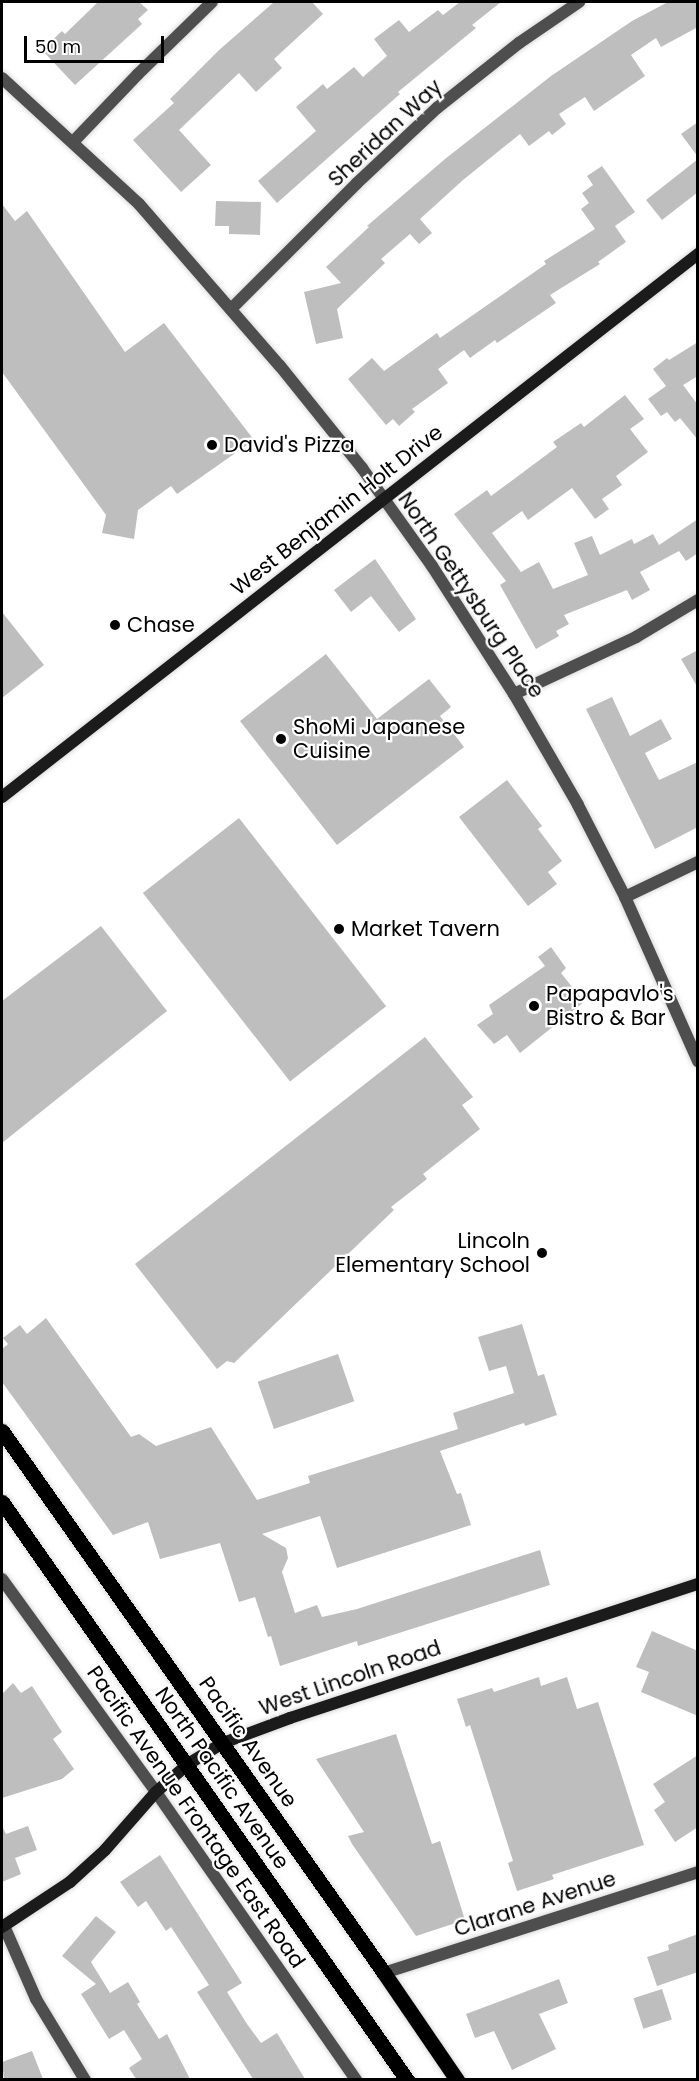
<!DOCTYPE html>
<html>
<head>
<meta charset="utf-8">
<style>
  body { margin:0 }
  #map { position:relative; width:699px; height:2081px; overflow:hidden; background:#fff; font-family:Poppins,sans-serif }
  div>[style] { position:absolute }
  .building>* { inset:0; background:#bebebe; transform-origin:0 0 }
  .roads { filter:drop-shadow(0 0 2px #dbdbdb) drop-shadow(0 0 2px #dbdbdb) }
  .street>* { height:12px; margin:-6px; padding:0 6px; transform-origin:6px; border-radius:6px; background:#4e4e4e }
  .secondary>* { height:12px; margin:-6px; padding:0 6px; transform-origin:6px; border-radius:6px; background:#1b1b1b }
  .primary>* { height:15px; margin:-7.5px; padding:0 7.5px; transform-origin:7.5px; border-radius:7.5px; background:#000 }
  .dots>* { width:16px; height:16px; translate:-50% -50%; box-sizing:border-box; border:3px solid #fff; border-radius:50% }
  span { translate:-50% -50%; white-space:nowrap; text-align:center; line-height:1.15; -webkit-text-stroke:4.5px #fff; paint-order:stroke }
  .street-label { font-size:21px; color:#000 }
  .poi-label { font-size:21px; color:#000 }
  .left { translate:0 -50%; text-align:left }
  .right { translate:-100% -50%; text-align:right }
  .frame { position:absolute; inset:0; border:3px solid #000; pointer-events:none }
  .scale { position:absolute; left:24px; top:36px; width:140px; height:27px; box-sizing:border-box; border:3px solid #000; border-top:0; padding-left:8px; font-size:18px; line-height:21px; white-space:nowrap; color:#000; -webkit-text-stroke:4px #fff; paint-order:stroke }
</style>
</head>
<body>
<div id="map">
  <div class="building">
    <div style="clip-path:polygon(98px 2px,139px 2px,148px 10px,138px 19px,142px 24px,75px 85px,42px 50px,62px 31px,65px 34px)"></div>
    <div style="clip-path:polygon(274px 2px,312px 2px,323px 14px,274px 59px,282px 68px,256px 92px,239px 73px,179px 130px,211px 165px,181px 192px,133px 140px,174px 103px,170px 99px,218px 51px)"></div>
    <div style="clip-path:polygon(460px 2px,501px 2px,472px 25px,476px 28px,398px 92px,400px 94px,277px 203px,258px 181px,316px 131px,296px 107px,323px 84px,327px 89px,354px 67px,363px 77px,387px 56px,374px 39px,399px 20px,409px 32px,438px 10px,443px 15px)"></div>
    <div style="clip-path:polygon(668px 2px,698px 2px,698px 27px,661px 47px,656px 38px,631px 55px,645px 76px,594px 111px,585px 97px,559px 114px,566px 124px,552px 135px,549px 131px,529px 146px,520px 134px,463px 180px,420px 219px,432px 233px,419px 244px,410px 234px,381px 259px,385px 263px,337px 309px,343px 338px,316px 344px,304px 292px,341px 283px,326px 267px,369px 227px,367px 226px,445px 159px,551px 76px,632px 21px)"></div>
    <div style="clip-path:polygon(698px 122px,698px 157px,681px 134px)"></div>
    <div style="clip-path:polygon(698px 159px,698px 192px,662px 220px,646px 200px)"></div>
    <div style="clip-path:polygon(602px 166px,635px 212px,615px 226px,626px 242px,598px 262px,600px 264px,550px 295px,556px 303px,497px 343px,495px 340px,470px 358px,464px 350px,438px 369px,448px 383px,412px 409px,415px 412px,399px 426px,393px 419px,386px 425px,348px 379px,372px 358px,384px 371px,437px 333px,440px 338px,546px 264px,544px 261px,595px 229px,581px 209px,589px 203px,582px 193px,593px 185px,587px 176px)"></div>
    <div style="clip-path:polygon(216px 201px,261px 202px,260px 235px,229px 234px,229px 226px,215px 226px)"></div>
    <div style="clip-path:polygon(2px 204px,15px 221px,27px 211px,125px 352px,164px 323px,254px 440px,177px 494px,171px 486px,138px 510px,134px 539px,102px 533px,106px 515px,2px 372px)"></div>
    <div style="clip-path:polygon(698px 342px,698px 376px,683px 385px,698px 405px,698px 440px,680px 418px,675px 422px,667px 412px,661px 416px,648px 399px,666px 386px,653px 369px,667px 358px,669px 360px)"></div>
    <div style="clip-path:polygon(625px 395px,644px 419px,630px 429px,648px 452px,616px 476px,622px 485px,602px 499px,609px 509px,595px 519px,572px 488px,528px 520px,522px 511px,492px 533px,521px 572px,539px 562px,553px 589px,588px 575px,574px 543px,592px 536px,600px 555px,632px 539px,634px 544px,653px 534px,659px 545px,698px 519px,698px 553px,686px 561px,679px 551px,640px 572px,650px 590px,632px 600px,627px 590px,564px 615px,569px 624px,556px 631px,559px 636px,536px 649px,500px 585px,506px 581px,454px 514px,487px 490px,491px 496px,557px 447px,553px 442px,581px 423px,584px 427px)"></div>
    <div style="clip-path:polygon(375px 559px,416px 619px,399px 632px,371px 596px,351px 612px,334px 590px)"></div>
    <div style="clip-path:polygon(2px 612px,44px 665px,2px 698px)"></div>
    <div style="clip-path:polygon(698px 650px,698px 688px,681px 659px)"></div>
    <div style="clip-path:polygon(326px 654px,377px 719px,429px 679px,451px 707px,440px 716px,464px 747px,337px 845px,240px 721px)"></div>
    <div style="clip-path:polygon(612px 697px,630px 736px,661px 719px,672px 739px,645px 753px,659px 780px,698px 762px,698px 827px,655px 849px,586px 709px)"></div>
    <div style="clip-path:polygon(507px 780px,542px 826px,538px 829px,562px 861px,548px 872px,557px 884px,528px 906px,459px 817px)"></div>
    <div style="left:239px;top:818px;width:239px;height:122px;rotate:52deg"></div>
    <div style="clip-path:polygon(101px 926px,167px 1011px,2px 1143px,2px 1001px)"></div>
    <div style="clip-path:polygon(551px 947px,566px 968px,561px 973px,584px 1002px,520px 1053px,507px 1035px,494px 1044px,477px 1025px,493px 1014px,489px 1005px,545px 966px,538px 957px)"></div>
    <div style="clip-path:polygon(425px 1037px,473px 1097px,462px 1105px,480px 1129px,423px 1174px,427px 1179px,391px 1207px,394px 1210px,234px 1363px,227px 1361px,217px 1369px,135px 1264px)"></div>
    <div style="clip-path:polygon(46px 1318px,131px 1437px,139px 1434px,156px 1446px,211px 1427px,257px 1500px,310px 1483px,308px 1476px,458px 1429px,453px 1413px,514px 1393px,506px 1366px,489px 1371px,478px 1337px,522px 1324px,538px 1376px,544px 1374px,557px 1415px,525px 1426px,524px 1423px,440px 1451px,457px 1494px,461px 1493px,471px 1525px,337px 1568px,320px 1516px,262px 1534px,286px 1548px,288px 1558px,282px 1572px,295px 1613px,317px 1605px,322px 1617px,357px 1609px,540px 1550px,550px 1585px,358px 1646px,357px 1641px,280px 1666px,271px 1636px,268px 1637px,255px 1597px,239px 1602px,220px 1543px,160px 1559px,148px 1522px,113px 1535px,2px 1382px,2px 1349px,8px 1344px,3px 1338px,20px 1325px,27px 1334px)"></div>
    <div style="left:338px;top:1354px;width:50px;height:85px;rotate:71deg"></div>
    <div style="clip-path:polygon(652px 1631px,698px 1651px,698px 1716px,641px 1692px,649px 1672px,636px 1667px)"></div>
    <div style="clip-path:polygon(539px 1677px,541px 1686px,567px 1677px,577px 1709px,598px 1702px,644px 1845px,552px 1875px,554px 1879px,517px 1891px,508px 1863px,513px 1861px,470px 1725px,466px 1727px,457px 1699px,492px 1688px,494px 1692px)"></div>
    <div style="clip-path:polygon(13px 1683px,21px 1693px,32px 1686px,62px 1732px,53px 1739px,74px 1769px,62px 1779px,2px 1798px,2px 1694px)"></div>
    <div style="clip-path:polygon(396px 1734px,432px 1844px,440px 1841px,465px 1920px,416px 1936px,352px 1844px,348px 1836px,364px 1832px,316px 1759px)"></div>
    <div style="clip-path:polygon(698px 1755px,698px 1827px,675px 1842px,654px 1810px,665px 1802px,653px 1784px)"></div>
    <div style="clip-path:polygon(2px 1826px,6px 1834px,28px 1826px,37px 1850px,15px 1858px,21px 1874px,2px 1882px)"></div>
    <div style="clip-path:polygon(160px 1855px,242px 1983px,227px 1992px,247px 2024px,261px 2043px,277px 2033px,305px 2079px,253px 2079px,197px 1992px,209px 1985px,171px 1927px,166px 1931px,146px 1901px,138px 1907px,120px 1882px)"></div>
    <div style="clip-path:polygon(96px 1916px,116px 1932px,91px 1962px,110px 1993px,128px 1982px,140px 2002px,137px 2004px,159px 2039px,167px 2034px,190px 2079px,136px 2079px,129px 2068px,142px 2059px,124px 2030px,109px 2039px,81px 1994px,96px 1984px,62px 1956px)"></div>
    <div style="clip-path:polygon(698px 1934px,698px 1972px,657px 1986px,647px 1957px,669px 1950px,668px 1945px)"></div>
    <div style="clip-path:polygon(559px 1979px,568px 2003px,539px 2014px,556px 2049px,512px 2070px,494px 2031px,475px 2038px,466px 2014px)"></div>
    <div style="left:662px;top:1989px;width:32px;height:30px;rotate:72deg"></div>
    <div style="clip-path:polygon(32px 2051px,43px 2079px,4px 2079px,2px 2062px)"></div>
  </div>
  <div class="roads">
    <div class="street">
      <div style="left:2px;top:78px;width:186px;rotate:42.6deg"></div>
      <div style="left:139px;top:204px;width:215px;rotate:49deg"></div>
      <div style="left:280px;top:366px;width:131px;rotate:51.2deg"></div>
      <div style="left:362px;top:468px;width:120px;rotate:54.5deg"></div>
      <div style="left:432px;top:566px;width:152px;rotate:57.4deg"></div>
      <div style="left:514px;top:694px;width:128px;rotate:60deg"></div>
      <div style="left:578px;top:805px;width:103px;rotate:62.9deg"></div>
      <div style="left:625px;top:897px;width:180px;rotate:66deg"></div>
      <div style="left:73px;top:142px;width:94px;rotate:-46.3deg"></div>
      <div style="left:138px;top:74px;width:103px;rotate:-44.2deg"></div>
      <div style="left:231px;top:309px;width:178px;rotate:-45deg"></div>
      <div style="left:357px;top:183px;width:110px;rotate:-43.2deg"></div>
      <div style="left:437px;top:108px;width:105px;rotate:-38.4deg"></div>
      <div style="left:519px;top:43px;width:73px;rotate:-34.3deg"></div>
      <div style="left:514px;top:694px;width:135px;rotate:-25deg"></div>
      <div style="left:636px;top:637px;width:72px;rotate:-30.8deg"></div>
      <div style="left:625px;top:897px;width:81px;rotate:-25.6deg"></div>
      <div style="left:2px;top:1579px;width:263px;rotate:54.1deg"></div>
      <div style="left:156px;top:1792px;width:351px;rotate:55.2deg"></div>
      <div style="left:4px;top:1926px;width:80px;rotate:66.3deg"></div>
      <div style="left:36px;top:1999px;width:95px;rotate:58.8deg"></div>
      <div style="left:384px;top:1973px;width:330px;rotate:-17.8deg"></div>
    </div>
    <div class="secondary">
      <div style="left:2px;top:797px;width:883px;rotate:-37.96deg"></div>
      <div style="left:2px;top:1927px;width:82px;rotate:-33.5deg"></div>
      <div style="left:70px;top:1882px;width:47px;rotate:-42.4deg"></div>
      <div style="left:105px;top:1850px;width:77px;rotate:-48.7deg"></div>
      <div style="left:156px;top:1792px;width:43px;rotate:-41.2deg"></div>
      <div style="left:188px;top:1764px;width:41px;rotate:-31deg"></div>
      <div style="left:223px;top:1743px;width:72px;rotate:-20.5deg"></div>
      <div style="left:290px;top:1718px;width:429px;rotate:-18.2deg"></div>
    </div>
    <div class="primary">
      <div style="left:2px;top:1431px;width:663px;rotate:54.82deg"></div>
      <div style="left:384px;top:1973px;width:130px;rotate:55.7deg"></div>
      <div style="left:2px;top:1502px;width:706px;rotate:54.98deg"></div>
    </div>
  </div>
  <div class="dots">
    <div style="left:212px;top:445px;background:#000"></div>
    <div style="left:115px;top:625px;background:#000"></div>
    <div style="left:281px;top:739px;background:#000"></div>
    <div style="left:339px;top:929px;background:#000"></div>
    <div style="left:534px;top:1006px;background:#000"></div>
    <div style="left:542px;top:1253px;background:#000"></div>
  </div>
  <div class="street-label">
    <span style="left:385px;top:133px;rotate:-43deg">Sheridan Way</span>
    <span style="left:337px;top:510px;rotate:-38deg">West Benjamin Holt Drive</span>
    <span style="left:471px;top:595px;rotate:56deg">North Gettysburg Place</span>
    <span style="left:350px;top:1678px;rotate:-19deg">West Lincoln Road</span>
    <span style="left:248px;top:1742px;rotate:55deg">Pacific Avenue</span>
    <span style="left:222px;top:1778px;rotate:55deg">North Pacific Avenue</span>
    <span style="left:196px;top:1817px;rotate:55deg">Pacific Avenue Frontage East Road</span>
    <span style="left:535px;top:1904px;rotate:-18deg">Clarane Avenue</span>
  </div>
  <div class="poi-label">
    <span class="left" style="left:224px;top:445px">David's Pizza</span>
    <span class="left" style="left:127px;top:625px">Chase</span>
    <span class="left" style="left:293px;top:739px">ShoMi Japanese<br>Cuisine</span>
    <span class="left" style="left:351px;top:929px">Market Tavern</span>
    <span class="left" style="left:546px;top:1006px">Papapavlo's<br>Bistro &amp; Bar</span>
    <span class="right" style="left:530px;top:1253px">Lincoln<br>Elementary School</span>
  </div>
  <div class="frame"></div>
  <div class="scale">50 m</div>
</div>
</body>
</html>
